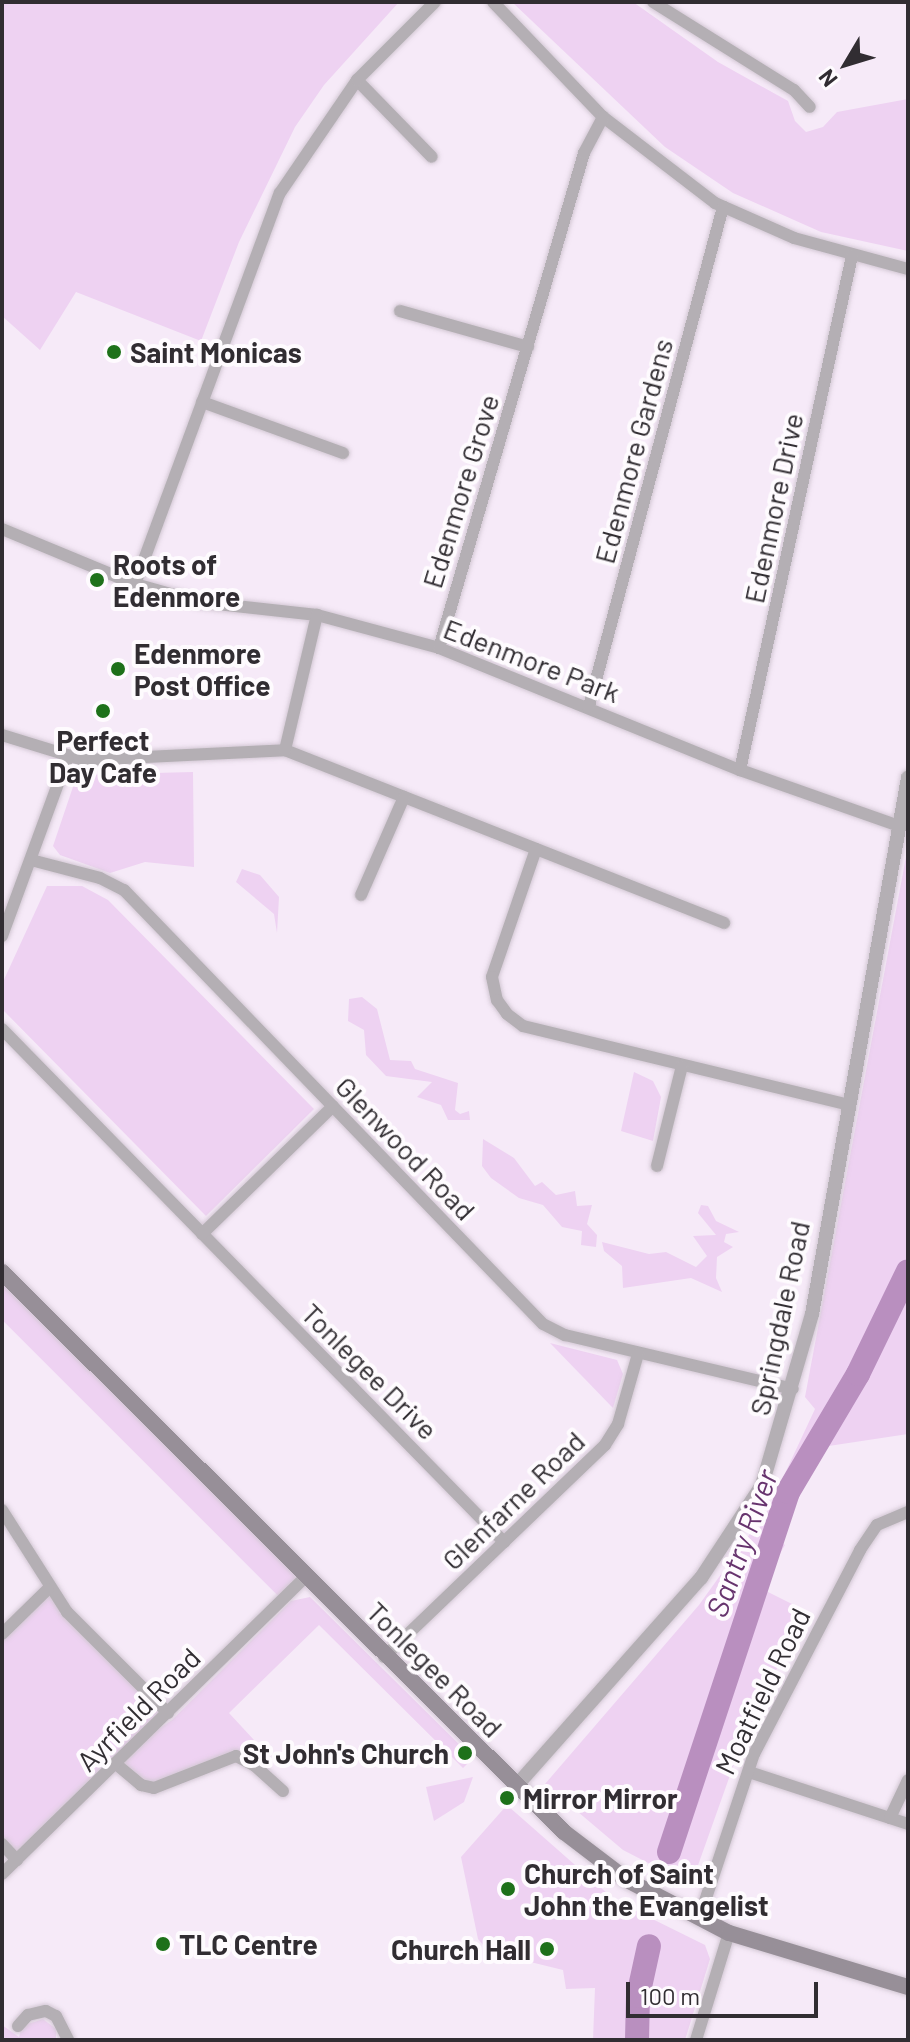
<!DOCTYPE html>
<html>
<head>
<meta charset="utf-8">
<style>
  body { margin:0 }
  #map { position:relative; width:910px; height:2042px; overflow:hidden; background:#f6eaf8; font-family:Barlow,sans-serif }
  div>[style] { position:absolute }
  .green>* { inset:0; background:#eed2f2; transform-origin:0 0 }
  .river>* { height:24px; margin:-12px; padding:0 12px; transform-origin:12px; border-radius:12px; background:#b98fbf }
  .roads { filter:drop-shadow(0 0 2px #d3c8d4) drop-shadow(0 0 2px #d3c8d4) }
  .minor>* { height:12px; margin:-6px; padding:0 6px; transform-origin:6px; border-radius:6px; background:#b4afb4 }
  .tertiary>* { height:14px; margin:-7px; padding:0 7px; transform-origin:7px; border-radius:7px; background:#b4afb4 }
  .secondary>* { height:16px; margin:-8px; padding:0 8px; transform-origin:8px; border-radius:8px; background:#978f98 }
  .dots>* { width:22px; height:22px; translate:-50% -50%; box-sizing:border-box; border:4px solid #fefbfe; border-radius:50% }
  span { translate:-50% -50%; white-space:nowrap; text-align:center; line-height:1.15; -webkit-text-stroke:8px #fefbfe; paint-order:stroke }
  .poi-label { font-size:28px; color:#312d32; font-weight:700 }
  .left { translate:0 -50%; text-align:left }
  .right { translate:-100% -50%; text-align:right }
  .street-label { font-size:28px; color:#312d32 }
  .water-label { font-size:30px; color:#67336e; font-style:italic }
  .frame { position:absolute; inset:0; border:4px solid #312d32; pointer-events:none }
  .north { position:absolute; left:806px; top:24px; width:80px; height:80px; -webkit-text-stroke:6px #fefbfe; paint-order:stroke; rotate:232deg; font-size:22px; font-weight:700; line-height:32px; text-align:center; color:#312d32 }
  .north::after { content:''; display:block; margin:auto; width:28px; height:36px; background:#312d32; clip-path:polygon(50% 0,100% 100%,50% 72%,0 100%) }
  .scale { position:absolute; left:626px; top:1982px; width:192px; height:36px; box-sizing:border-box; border:4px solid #312d32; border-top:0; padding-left:10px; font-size:24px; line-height:28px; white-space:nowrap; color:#312d32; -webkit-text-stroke:6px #fefbfe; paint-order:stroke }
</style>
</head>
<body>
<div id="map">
  <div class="green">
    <div style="clip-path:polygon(2px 2px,399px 2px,324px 85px,295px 127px,239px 242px,201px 341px,76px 292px,40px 350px,2px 316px)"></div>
    <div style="clip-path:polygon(512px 2px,633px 2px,718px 62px,788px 101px,795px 121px,806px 132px,823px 127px,837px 112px,908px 99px,908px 251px,821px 232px,733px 193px,665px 147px)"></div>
    <div style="clip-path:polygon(193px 772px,194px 867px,145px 862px,110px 873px,60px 855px,53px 846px,77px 775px)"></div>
    <div style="clip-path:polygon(908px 846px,908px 1434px,822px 1447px,789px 1510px,776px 1539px,785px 1545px,760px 1588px,804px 1610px,739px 1750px,691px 1885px,623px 1850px,545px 1784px,699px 1605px,754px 1528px,759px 1529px,815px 1409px,805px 1397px)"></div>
    <div style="clip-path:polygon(242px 869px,260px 875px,279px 897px,277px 933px,274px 914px,236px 882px)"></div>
    <div style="clip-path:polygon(47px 886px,82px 886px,108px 900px,314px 1109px,206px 1216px,2px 1009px,2px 984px)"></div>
    <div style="clip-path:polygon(362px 997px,377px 1009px,390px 1060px,411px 1061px,415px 1069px,458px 1083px,455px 1110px,460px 1114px,469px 1111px,470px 1120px,448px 1120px,441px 1105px,417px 1097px,432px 1082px,386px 1076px,366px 1055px,364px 1030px,348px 1021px,349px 999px)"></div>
    <div style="clip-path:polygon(634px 1072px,653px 1081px,661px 1097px,653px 1141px,621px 1131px)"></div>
    <div style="clip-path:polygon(483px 1139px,514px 1158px,535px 1186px,542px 1182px,556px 1195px,575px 1191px,577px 1206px,592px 1205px,587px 1224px,597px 1235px,596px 1247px,581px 1245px,582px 1231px,562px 1227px,543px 1205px,519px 1198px,491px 1178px,482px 1166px)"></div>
    <div style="clip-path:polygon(701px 1205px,708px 1206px,716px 1221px,739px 1232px,726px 1234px,724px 1242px,733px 1247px,717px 1257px,716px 1278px,722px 1292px,691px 1278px,623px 1288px,622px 1266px,604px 1251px,602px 1242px,649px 1254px,666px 1252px,696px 1267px,707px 1256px,693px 1236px,716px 1235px,698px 1213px)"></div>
    <div style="left:2px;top:1273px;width:429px;height:33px;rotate:45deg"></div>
    <div style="clip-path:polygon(550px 1343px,617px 1360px,623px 1374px,613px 1408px)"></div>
    <div style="clip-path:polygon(49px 1589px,163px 1708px,142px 1740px,172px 1720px,291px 1601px,310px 1597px,473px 1758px,463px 1768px,319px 1625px,229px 1713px,254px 1740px,236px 1756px,154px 1788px,116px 1764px,17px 1860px,2px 1843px,2px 1634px)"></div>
    <div style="clip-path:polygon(473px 1777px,464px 1802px,434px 1821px,426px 1787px)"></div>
    <div style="clip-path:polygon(507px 1805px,616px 1901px,705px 1945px,710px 1959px,685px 2040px,593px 2040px,595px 1988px,566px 1989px,563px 1970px,489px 1952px,478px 1939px,461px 1857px)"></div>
    <div style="clip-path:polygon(43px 2019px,56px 2029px,56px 2040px,2px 2040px,2px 2025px,19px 2037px,22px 2026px)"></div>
  </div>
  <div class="river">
    <div style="left:669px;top:1852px;width:379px;rotate:-71.7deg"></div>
    <div style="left:788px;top:1492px;width:137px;rotate:-59.3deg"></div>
    <div style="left:858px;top:1374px;width:114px;rotate:-64.1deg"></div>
    <div style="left:637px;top:2040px;width:44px;rotate:-88.7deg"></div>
    <div style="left:638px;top:1996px;width:51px;rotate:-77.6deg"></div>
  </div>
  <div class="roads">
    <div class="minor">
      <div style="left:493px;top:2px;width:159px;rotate:46.3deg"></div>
      <div style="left:603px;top:117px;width:141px;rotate:37.5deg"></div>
      <div style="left:715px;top:203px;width:86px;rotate:23.9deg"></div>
      <div style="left:794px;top:238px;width:118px;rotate:15.2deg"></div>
      <div style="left:653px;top:2px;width:166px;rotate:32deg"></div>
      <div style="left:794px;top:90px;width:23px;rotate:47deg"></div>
      <div style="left:357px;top:80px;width:107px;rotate:45.8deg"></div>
      <div style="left:400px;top:311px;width:133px;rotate:15.7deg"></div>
      <div style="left:202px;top:402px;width:150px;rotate:19.9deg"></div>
      <div style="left:2px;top:529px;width:144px;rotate:22.5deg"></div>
      <div style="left:135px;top:584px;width:66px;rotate:15.7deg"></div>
      <div style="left:199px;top:602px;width:119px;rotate:6.3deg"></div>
      <div style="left:317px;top:615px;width:126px;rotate:15.1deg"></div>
      <div style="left:439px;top:648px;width:325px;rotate:22.1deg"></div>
      <div style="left:740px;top:770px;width:169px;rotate:19.4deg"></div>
      <div style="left:135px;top:584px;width:417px;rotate:-69.7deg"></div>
      <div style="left:280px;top:193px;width:137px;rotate:-55.7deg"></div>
      <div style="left:357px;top:80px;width:110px;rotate:-45deg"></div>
      <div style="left:439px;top:648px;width:516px;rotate:-73.67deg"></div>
      <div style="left:584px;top:153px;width:41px;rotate:-62.2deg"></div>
      <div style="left:589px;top:706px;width:517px;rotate:-74.97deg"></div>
      <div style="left:2px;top:735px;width:86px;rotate:17deg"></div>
      <div style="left:84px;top:760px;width:201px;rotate:-2.8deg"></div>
      <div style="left:285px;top:750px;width:472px;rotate:21.5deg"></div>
      <div style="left:285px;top:750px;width:139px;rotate:-76.7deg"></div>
      <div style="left:740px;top:770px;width:526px;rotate:-77.71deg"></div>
      <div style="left:536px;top:849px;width:135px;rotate:109deg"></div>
      <div style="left:492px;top:977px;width:24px;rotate:78deg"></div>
      <div style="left:497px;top:1000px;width:17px;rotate:54deg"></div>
      <div style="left:507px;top:1014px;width:20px;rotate:37deg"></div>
      <div style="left:523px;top:1026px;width:332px;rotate:13.6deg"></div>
      <div style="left:31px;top:860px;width:71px;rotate:14.6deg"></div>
      <div style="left:100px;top:878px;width:27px;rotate:27deg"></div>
      <div style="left:124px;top:890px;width:603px;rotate:46.01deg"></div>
      <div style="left:543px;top:1324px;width:25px;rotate:27deg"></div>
      <div style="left:565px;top:1335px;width:234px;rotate:13.3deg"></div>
      <div style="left:361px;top:895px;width:107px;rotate:-66.3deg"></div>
      <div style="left:2px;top:936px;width:189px;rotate:-69.8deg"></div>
      <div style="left:2px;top:1029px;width:718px;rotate:45.62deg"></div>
      <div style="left:657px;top:1166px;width:103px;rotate:-76deg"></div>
      <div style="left:202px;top:1234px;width:183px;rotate:-44.3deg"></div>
      <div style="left:2px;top:1510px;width:121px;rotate:57.5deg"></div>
      <div style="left:67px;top:1612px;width:143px;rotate:45deg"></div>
      <div style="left:2px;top:1634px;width:64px;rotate:-44.4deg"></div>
      <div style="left:384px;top:1657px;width:306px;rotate:-43.8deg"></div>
      <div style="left:605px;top:1445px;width:25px;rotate:-58deg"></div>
      <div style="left:618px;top:1424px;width:73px;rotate:-74.1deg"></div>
      <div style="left:116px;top:1764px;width:33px;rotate:40deg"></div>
      <div style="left:141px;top:1785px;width:13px;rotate:13deg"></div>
      <div style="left:154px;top:1788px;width:88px;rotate:-21.3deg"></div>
      <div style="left:236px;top:1756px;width:20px;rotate:27deg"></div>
      <div style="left:254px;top:1765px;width:39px;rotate:42deg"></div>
      <div style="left:749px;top:1772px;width:167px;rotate:18.1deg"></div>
      <div style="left:890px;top:1818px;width:42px;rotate:-64.7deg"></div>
      <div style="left:2px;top:1844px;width:22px;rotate:47deg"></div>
      <div style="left:2px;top:1874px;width:426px;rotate:-44.4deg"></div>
      <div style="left:699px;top:1919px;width:174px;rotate:-71.6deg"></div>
      <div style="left:754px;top:1754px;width:230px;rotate:-62.5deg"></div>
      <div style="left:860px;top:1550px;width:30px;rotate:-56deg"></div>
      <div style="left:877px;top:1525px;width:34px;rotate:-23deg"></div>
      <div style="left:18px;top:2026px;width:15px;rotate:-48deg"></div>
      <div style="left:28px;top:2015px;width:18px;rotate:-13deg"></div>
      <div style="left:46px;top:2011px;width:11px;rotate:27deg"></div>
      <div style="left:56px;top:2016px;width:27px;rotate:63deg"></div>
      <div style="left:696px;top:2040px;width:112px;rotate:-72.9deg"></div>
    </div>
    <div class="tertiary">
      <div style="left:517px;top:1785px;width:277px;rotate:-48.4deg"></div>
      <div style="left:701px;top:1578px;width:111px;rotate:-56.7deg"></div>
      <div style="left:762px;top:1485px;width:178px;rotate:-73.7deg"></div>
      <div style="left:812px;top:1314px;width:545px;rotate:-79.85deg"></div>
    </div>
    <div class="secondary">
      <div style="left:2px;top:1272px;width:793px;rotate:44.9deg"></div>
      <div style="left:564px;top:1832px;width:79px;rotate:37.3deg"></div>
      <div style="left:627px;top:1880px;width:115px;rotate:27.5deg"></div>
      <div style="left:729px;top:1933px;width:187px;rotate:16.8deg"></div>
    </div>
  </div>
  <div class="dots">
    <div style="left:114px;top:352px;background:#1e711a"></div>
    <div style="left:97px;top:580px;background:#1e711a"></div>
    <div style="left:118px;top:669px;background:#1e711a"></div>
    <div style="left:103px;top:711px;background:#1e711a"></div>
    <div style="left:465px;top:1753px;background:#1e711a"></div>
    <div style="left:507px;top:1798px;background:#1e711a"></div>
    <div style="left:508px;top:1889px;background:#1e711a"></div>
    <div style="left:163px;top:1944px;background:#1e711a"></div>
    <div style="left:547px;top:1949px;background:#1e711a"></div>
  </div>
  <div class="poi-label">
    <span class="left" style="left:130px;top:352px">Saint Monicas</span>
    <span class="left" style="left:113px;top:580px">Roots of<br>Edenmore</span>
    <span class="left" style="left:134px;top:669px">Edenmore<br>Post Office</span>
    <span style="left:103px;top:756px">Perfect<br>Day Cafe</span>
    <span class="right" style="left:449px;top:1753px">St John's Church</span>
    <span class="left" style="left:523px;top:1798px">Mirror Mirror</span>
    <span class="left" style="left:524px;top:1889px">Church of Saint<br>John the Evangelist</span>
    <span class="left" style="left:179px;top:1944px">TLC Centre</span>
    <span class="right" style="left:531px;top:1949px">Church Hall</span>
  </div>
  <div class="street-label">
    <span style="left:633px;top:451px;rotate:-75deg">Edenmore Gardens</span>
    <span style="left:460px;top:491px;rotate:-73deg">Edenmore Grove</span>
    <span style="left:773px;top:508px;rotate:-78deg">Edenmore Drive</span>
    <span style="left:532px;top:660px;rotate:21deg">Edenmore Park</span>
    <span style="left:406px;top:1148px;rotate:46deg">Glenwood Road</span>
    <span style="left:779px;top:1318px;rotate:-78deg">Springdale Road</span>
    <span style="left:370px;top:1371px;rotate:45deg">Tonlegee Drive</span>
    <span style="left:513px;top:1500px;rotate:-44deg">Glenfarne Road</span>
    <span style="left:435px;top:1669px;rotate:45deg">Tonlegee Road</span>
    <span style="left:762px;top:1691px;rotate:-64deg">Moatfield Road</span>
    <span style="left:138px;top:1709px;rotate:-45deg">Ayrfield Road</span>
  </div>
  <div class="water-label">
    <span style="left:741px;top:1543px;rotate:-70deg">Santry River</span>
  </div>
  <div class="frame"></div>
  <div class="north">N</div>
  <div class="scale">100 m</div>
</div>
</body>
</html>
